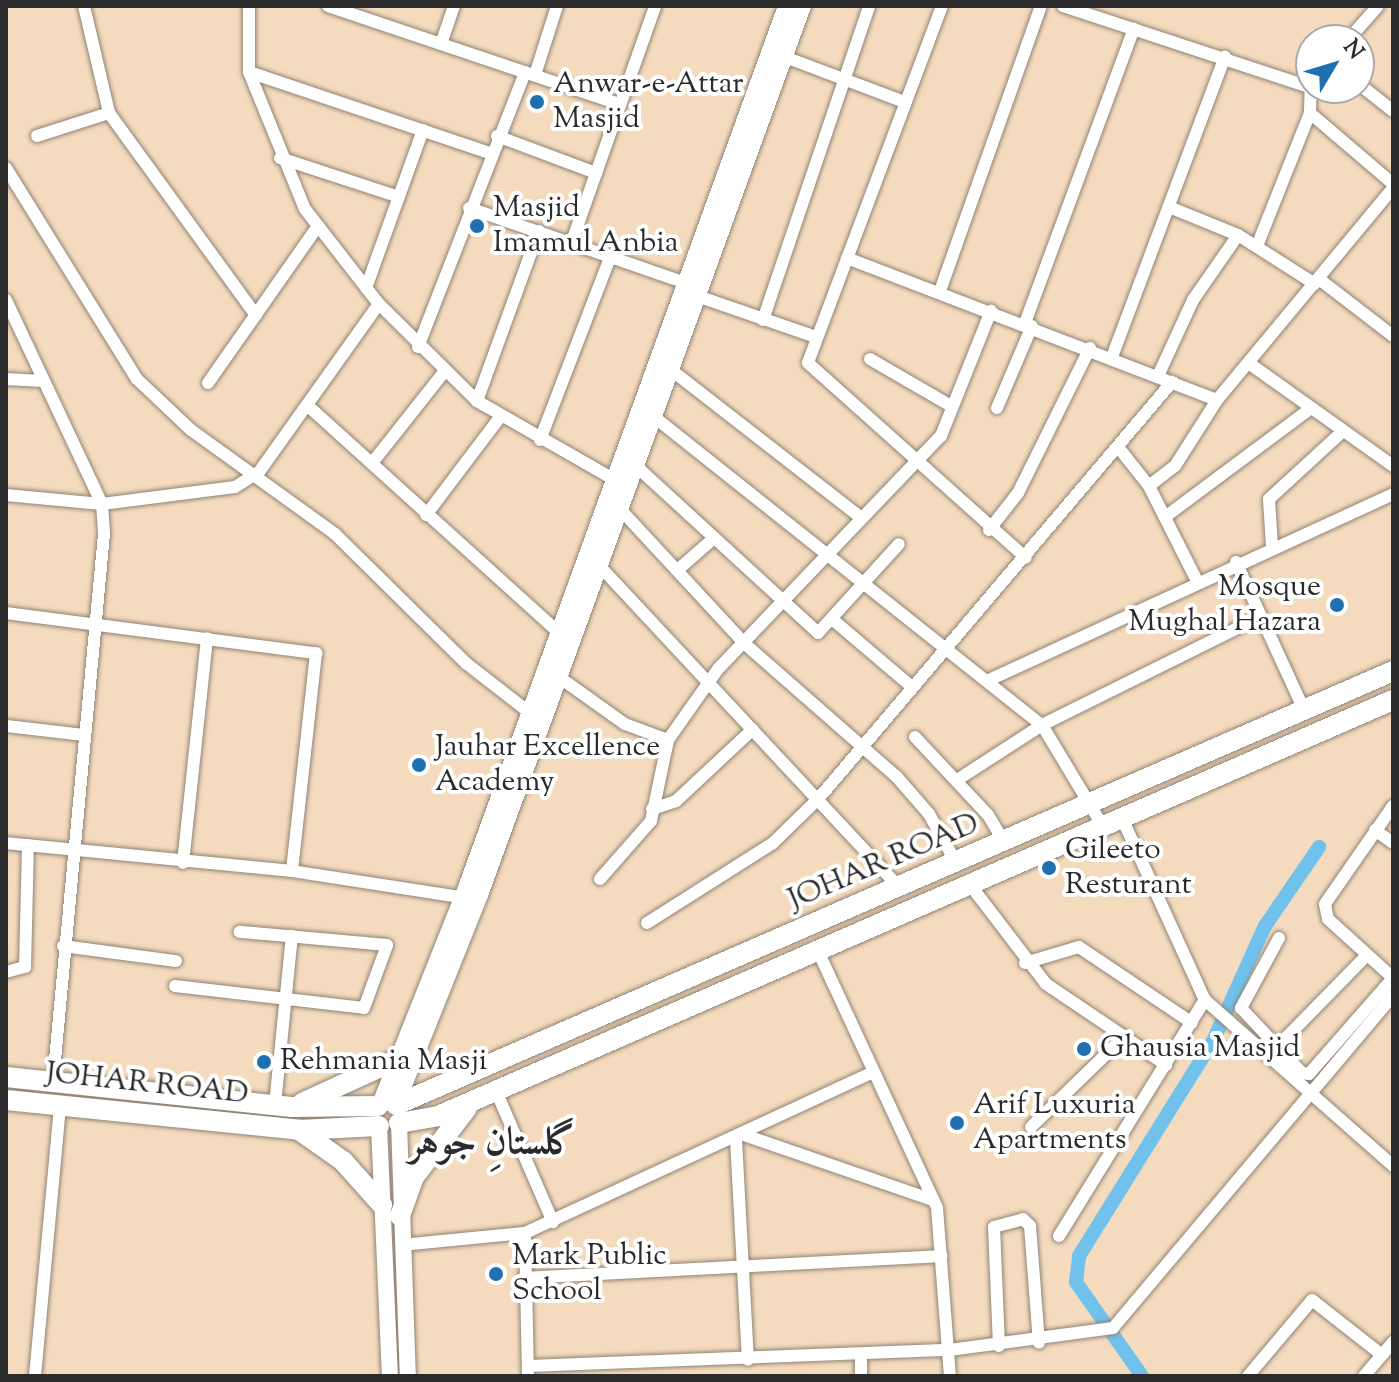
<!DOCTYPE html>
<html>
<head>
<meta charset="utf-8">
<style>
  body { margin:0 }
  #map { position:relative; width:1399px; height:1382px; overflow:hidden; background:#f4dbbe; font-family:"Sorts Mill Goudy",Amiri,serif }
  div>[style] { position:absolute }
  .canal>* { height:14px; margin:-7px; padding:0 7px; transform-origin:7px; border-radius:7px; background:#71c1ed }
  .roads { filter:drop-shadow(0 0 2px #908374) drop-shadow(0 0 2px #908374) }
  .minor>* { height:12px; margin:-6px; padding:0 6px; transform-origin:6px; border-radius:6px; background:#fff }
  .tertiary>* { height:16px; margin:-8px; padding:0 8px; transform-origin:8px; border-radius:8px; background:#fff }
  .primary>* { height:20px; margin:-10px; padding:0 10px; transform-origin:10px; border-radius:10px; background:#fff }
  .dots>* { width:22px; height:22px; translate:-50% -50%; box-sizing:border-box; border:4px solid #fff; border-radius:50% }
  span { translate:-50% -50%; white-space:nowrap; text-align:center; line-height:1.15; -webkit-text-stroke:8px #fff; paint-order:stroke }
  .poi-label { font-size:30px; color:#2b2b2b }
  .left { translate:0 -50%; text-align:left }
  .right { translate:-100% -50%; text-align:right }
  .street-label { font-size:30px; color:#2b2b2b }
  .district-label { font-size:38px; color:#2b2b2b; font-weight:700 }
  .frame { position:absolute; inset:0; border:8px solid #2b2b2b; pointer-events:none }
  .north { position:absolute; left:1295px; top:24px; width:80px; height:80px; box-sizing:border-box; background:#fff; border:2px solid #aaa; border-radius:50%; rotate:52deg; font-size:22px; font-weight:700; line-height:32px; text-align:center; color:#2b2b2b }
  .north::after { content:''; display:block; margin:auto; width:28px; height:36px; background:#1f6fb2; clip-path:polygon(50% 0,100% 100%,50% 72%,0 100%) }
</style>
</head>
<body>
<div id="map">
  <div class="canal">
    <div style="left:1142px;top:1376px;width:115px;rotate:-125.1deg"></div>
    <div style="left:1076px;top:1282px;width:26px;rotate:-83deg"></div>
    <div style="left:1079px;top:1256px;width:253px;rotate:-58.1deg"></div>
    <div style="left:1213px;top:1041px;width:126px;rotate:-65.7deg"></div>
    <div style="left:1265px;top:926px;width:96px;rotate:-55.6deg"></div>
  </div>
  <div class="roads">
    <div class="minor">
      <div style="left:84px;top:6px;width:110px;rotate:76.8deg"></div>
      <div style="left:109px;top:113px;width:250px;rotate:54deg"></div>
      <div style="left:249px;top:6px;width:66px;rotate:90deg"></div>
      <div style="left:249px;top:72px;width:148px;rotate:67.8deg"></div>
      <div style="left:305px;top:209px;width:120px;rotate:52.1deg"></div>
      <div style="left:379px;top:304px;width:138px;rotate:44.7deg"></div>
      <div style="left:477px;top:401px;width:157px;rotate:29.8deg"></div>
      <div style="left:328px;top:6px;width:308px;rotate:18.6deg"></div>
      <div style="left:942px;top:6px;width:381px;rotate:110.6deg"></div>
      <div style="left:808px;top:363px;width:292px;rotate:41.8deg"></div>
      <div style="left:1063px;top:6px;width:256px;rotate:18.2deg"></div>
      <div style="left:1348px;top:40px;width:45px;rotate:-48.6deg"></div>
      <div style="left:441px;top:44px;width:40px;rotate:-71.1deg"></div>
      <div style="left:785px;top:57px;width:128px;rotate:20.6deg"></div>
      <div style="left:249px;top:72px;width:253px;rotate:18.6deg"></div>
      <div style="left:535px;top:75px;width:72px;rotate:-72.3deg"></div>
      <div style="left:1311px;top:81px;width:32px;rotate:92deg"></div>
      <div style="left:1310px;top:113px;width:109px;rotate:40.5deg"></div>
      <div style="left:1359px;top:84px;width:43px;rotate:38.5deg"></div>
      <div style="left:37px;top:136px;width:76px;rotate:-17.7deg"></div>
      <div style="left:497px;top:136px;width:106px;rotate:20.5deg"></div>
      <div style="left:280px;top:158px;width:125px;rotate:18.1deg"></div>
      <div style="left:6px;top:168px;width:248px;rotate:58.2deg"></div>
      <div style="left:137px;top:379px;width:74px;rotate:43.4deg"></div>
      <div style="left:191px;top:430px;width:178px;rotate:35.8deg"></div>
      <div style="left:335px;top:534px;width:185px;rotate:44.6deg"></div>
      <div style="left:467px;top:664px;width:80px;rotate:37.9deg"></div>
      <div style="left:1169px;top:207px;width:74px;rotate:22.1deg"></div>
      <div style="left:1238px;top:235px;width:91px;rotate:32.5deg"></div>
      <div style="left:469px;top:208px;width:229px;rotate:19.1deg"></div>
      <div style="left:572px;top:241px;width:249px;rotate:-70.5deg"></div>
      <div style="left:1257px;top:246px;width:143px;rotate:-68.3deg"></div>
      <div style="left:847px;top:258px;width:396px;rotate:21deg"></div>
      <div style="left:1319px;top:279px;width:93px;rotate:37.6deg"></div>
      <div style="left:366px;top:288px;width:168px;rotate:-70.2deg"></div>
      <div style="left:940px;top:291px;width:302px;rotate:-70.5deg"></div>
      <div style="left:697px;top:296px;width:126px;rotate:19deg"></div>
      <div style="left:6px;top:300px;width:225px;rotate:64.8deg"></div>
      <div style="left:102px;top:504px;width:30px;rotate:86deg"></div>
      <div style="left:104px;top:534px;width:550px;rotate:95.32deg"></div>
      <div style="left:763px;top:320px;width:331px;rotate:-71.3deg"></div>
      <div style="left:1025px;top:323px;width:314px;rotate:-69.7deg"></div>
      <div style="left:418px;top:347px;width:295px;rotate:-68.7deg"></div>
      <div style="left:1112px;top:357px;width:321px;rotate:-69.4deg"></div>
      <div style="left:870px;top:359px;width:94px;rotate:30.1deg"></div>
      <div style="left:1250px;top:364px;width:176px;rotate:35.5deg"></div>
      <div style="left:670px;top:369px;width:241px;rotate:37.9deg"></div>
      <div style="left:1158px;top:376px;width:84px;rotate:-65.3deg"></div>
      <div style="left:1193px;top:300px;width:79px;rotate:-55.3deg"></div>
      <div style="left:6px;top:379px;width:37px;rotate:3deg"></div>
      <div style="left:208px;top:383px;width:192px;rotate:-55deg"></div>
      <div style="left:477px;top:401px;width:181px;rotate:-70deg"></div>
      <div style="left:307px;top:405px;width:340px;rotate:42.1deg"></div>
      <div style="left:997px;top:408px;width:89px;rotate:-66.9deg"></div>
      <div style="left:653px;top:416px;width:497px;rotate:38.5deg"></div>
      <div style="left:1042px;top:725px;width:117px;rotate:59deg"></div>
      <div style="left:540px;top:440px;width:198px;rotate:-69deg"></div>
      <div style="left:1118px;top:447px;width:50px;rotate:51.5deg"></div>
      <div style="left:1149px;top:486px;width:104px;rotate:63.2deg"></div>
      <div style="left:372px;top:463px;width:117px;rotate:-51.6deg"></div>
      <div style="left:636px;top:466px;width:247px;rotate:42.5deg"></div>
      <div style="left:818px;top:633px;width:120px;rotate:-47.7deg"></div>
      <div style="left:1149px;top:486px;width:33px;rotate:-38deg"></div>
      <div style="left:1175px;top:466px;width:78px;rotate:-57.5deg"></div>
      <div style="left:1217px;top:400px;width:276px;rotate:-50.3deg"></div>
      <div style="left:6px;top:495px;width:96px;rotate:5.4deg"></div>
      <div style="left:102px;top:504px;width:134px;rotate:-7.3deg"></div>
      <div style="left:235px;top:487px;width:28px;rotate:-32deg"></div>
      <div style="left:259px;top:472px;width:206px;rotate:-54.5deg"></div>
      <div style="left:620px;top:509px;width:184px;rotate:47.2deg"></div>
      <div style="left:745px;top:644px;width:201px;rotate:41.2deg"></div>
      <div style="left:896px;top:776px;width:50px;rotate:49deg"></div>
      <div style="left:929px;top:814px;width:57px;rotate:60.8deg"></div>
      <div style="left:426px;top:515px;width:124px;rotate:-52.9deg"></div>
      <div style="left:1165px;top:517px;width:182px;rotate:-36.7deg"></div>
      <div style="left:989px;top:530px;width:47px;rotate:-51.9deg"></div>
      <div style="left:1018px;top:493px;width:162px;rotate:-63.6deg"></div>
      <div style="left:1272px;top:546px;width:47px;rotate:-93.7deg"></div>
      <div style="left:1269px;top:499px;width:100px;rotate:-42.6deg"></div>
      <div style="left:594px;top:560px;width:450px;rotate:47deg"></div>
      <div style="left:1236px;top:562px;width:163px;rotate:65.3deg"></div>
      <div style="left:681px;top:567px;width:44px;rotate:-41.3deg"></div>
      <div style="left:6px;top:613px;width:313px;rotate:7.4deg"></div>
      <div style="left:316px;top:653px;width:219px;rotate:96.3deg"></div>
      <div style="left:832px;top:619px;width:105px;rotate:40.4deg"></div>
      <div style="left:559px;top:677px;width:81px;rotate:35.5deg"></div>
      <div style="left:625px;top:724px;width:46px;rotate:20.4deg"></div>
      <div style="left:989px;top:680px;width:445px;rotate:-24.7deg"></div>
      <div style="left:6px;top:726px;width:79px;rotate:6.6deg"></div>
      <div style="left:915px;top:737px;width:107px;rotate:46.9deg"></div>
      <div style="left:988px;top:815px;width:33px;rotate:59deg"></div>
      <div style="left:957px;top:780px;width:101px;rotate:-32.9deg"></div>
      <div style="left:1042px;top:725px;width:243px;rotate:-26.4deg"></div>
      <div style="left:1393px;top:806px;width:119px;rotate:124.8deg"></div>
      <div style="left:1325px;top:904px;width:15px;rotate:79deg"></div>
      <div style="left:1328px;top:919px;width:88px;rotate:42.2deg"></div>
      <div style="left:652px;top:809px;width:25px;rotate:-18deg"></div>
      <div style="left:676px;top:801px;width:105px;rotate:-43.1deg"></div>
      <div style="left:1121px;top:816px;width:202px;rotate:65.5deg"></div>
      <div style="left:1205px;top:1000px;width:251px;rotate:41.4deg"></div>
      <div style="left:1375px;top:830px;width:22px;rotate:36deg"></div>
      <div style="left:6px;top:843px;width:287px;rotate:5.6deg"></div>
      <div style="left:292px;top:871px;width:177px;rotate:8.8deg"></div>
      <div style="left:183px;top:863px;width:226px;rotate:-83.9deg"></div>
      <div style="left:600px;top:879px;width:77px;rotate:-48.7deg"></div>
      <div style="left:651px;top:821px;width:83px;rotate:-78.1deg"></div>
      <div style="left:668px;top:740px;width:87px;rotate:-54.8deg"></div>
      <div style="left:718px;top:669px;width:323px;rotate:-46.3deg"></div>
      <div style="left:941px;top:436px;width:135px;rotate:-68.2deg"></div>
      <div style="left:968px;top:882px;width:128px;rotate:52.6deg"></div>
      <div style="left:1046px;top:984px;width:145px;rotate:34deg"></div>
      <div style="left:647px;top:923px;width:149px;rotate:-32.4deg"></div>
      <div style="left:773px;top:843px;width:64px;rotate:-44.4deg"></div>
      <div style="left:819px;top:798px;width:546px;rotate:-49.68deg"></div>
      <div style="left:1279px;top:938px;width:80px;rotate:118.5deg"></div>
      <div style="left:1241px;top:1008px;width:89px;rotate:46.8deg"></div>
      <div style="left:1302px;top:1073px;width:7px;rotate:8deg"></div>
      <div style="left:1309px;top:1074px;width:128px;rotate:-48.8deg"></div>
      <div style="left:63px;top:946px;width:114px;rotate:7.6deg"></div>
      <div style="left:817px;top:949px;width:285px;rotate:65.1deg"></div>
      <div style="left:937px;top:1208px;width:169px;rotate:85.6deg"></div>
      <div style="left:1025px;top:963px;width:56px;rotate:-16.5deg"></div>
      <div style="left:1079px;top:947px;width:136px;rotate:33.9deg"></div>
      <div style="left:6px;top:972px;width:20px;rotate:-15deg"></div>
      <div style="left:25px;top:967px;width:122px;rotate:-88.6deg"></div>
      <div style="left:175px;top:986px;width:190px;rotate:6.6deg"></div>
      <div style="left:364px;top:1008px;width:67px;rotate:-69.9deg"></div>
      <div style="left:387px;top:945px;width:148px;rotate:-174.9deg"></div>
      <div style="left:1276px;top:1048px;width:130px;rotate:-45.6deg"></div>
      <div style="left:496px;top:1091px;width:143px;rotate:66.5deg"></div>
      <div style="left:275px;top:1105px;width:170px;rotate:-84.3deg"></div>
      <div style="left:1031px;top:1127px;width:131px;rotate:-44.1deg"></div>
      <div style="left:744px;top:1135px;width:200px;rotate:19deg"></div>
      <div style="left:736px;top:1140px;width:220px;rotate:86.9deg"></div>
      <div style="left:525px;top:1233px;width:143px;rotate:88.8deg"></div>
      <div style="left:1059px;top:1236px;width:278px;rotate:-58.3deg"></div>
      <div style="left:402px;top:1245px;width:124px;rotate:-5.6deg"></div>
      <div style="left:525px;top:1233px;width:381px;rotate:-24.8deg"></div>
      <div style="left:524px;top:1278px;width:418px;rotate:-3deg"></div>
      <div style="left:999px;top:1346px;width:119px;rotate:-92.4deg"></div>
      <div style="left:994px;top:1227px;width:30px;rotate:-15deg"></div>
      <div style="left:1023px;top:1219px;width:10px;rotate:45deg"></div>
      <div style="left:1030px;top:1226px;width:117px;rotate:85.6deg"></div>
      <div style="left:861px;top:1356px;width:20px;rotate:90deg"></div>
      <div style="left:528px;top:1366px;width:422px;rotate:-2.2deg"></div>
      <div style="left:950px;top:1350px;width:164px;rotate:-7.7deg"></div>
      <div style="left:1113px;top:1328px;width:434px;rotate:-49.9deg"></div>
      <div style="left:35px;top:1376px;width:270px;rotate:-84.7deg"></div>
      <div style="left:1248px;top:1376px;width:99px;rotate:-49.9deg"></div>
      <div style="left:1312px;top:1300px;width:89px;rotate:38.2deg"></div>
      <div style="left:1364px;top:1376px;width:45px;rotate:-49.5deg"></div>
    </div>
    <div class="tertiary">
      <div style="left:380px;top:1104px;width:236px;rotate:-68.3deg"></div>
      <div style="left:467px;top:885px;width:935px;rotate:-70.05deg"></div>
      <div style="left:396px;top:1105px;width:226px;rotate:-68.2deg"></div>
      <div style="left:480px;top:895px;width:946px;rotate:-70.03deg"></div>
      <div style="left:399px;top:1123px;width:253px;rotate:88deg"></div>
      <div style="left:379px;top:1126px;width:250px;rotate:87.5deg"></div>
    </div>
    <div class="primary">
      <div style="left:6px;top:1077px;width:287px;rotate:6deg"></div>
      <div style="left:291px;top:1107px;width:87px;rotate:-0.7deg"></div>
      <div style="left:6px;top:1100px;width:295px;rotate:5.8deg"></div>
      <div style="left:299px;top:1130px;width:80px;rotate:-2.9deg"></div>
      <div style="left:302px;top:1103px;width:98px;rotate:-24.7deg"></div>
      <div style="left:396px;top:1105px;width:1087px;rotate:-23.52deg"></div>
      <div style="left:399px;top:1123px;width:40px;rotate:-10deg"></div>
      <div style="left:438px;top:1116px;width:1042px;rotate:-23.54deg"></div>
      <div style="left:299px;top:1130px;width:54px;rotate:35.2deg"></div>
      <div style="left:343px;top:1161px;width:59px;rotate:48.4deg"></div>
      <div style="left:400px;top:1216px;width:41px;rotate:-70.3deg"></div>
      <div style="left:414px;top:1177px;width:87px;rotate:-52.5deg"></div>
    </div>
  </div>
  <div class="dots">
    <div style="left:537px;top:102px;background:#1f6fb2"></div>
    <div style="left:477px;top:226px;background:#1f6fb2"></div>
    <div style="left:1337px;top:605px;background:#1f6fb2"></div>
    <div style="left:419px;top:765px;background:#1f6fb2"></div>
    <div style="left:1049px;top:868px;background:#1f6fb2"></div>
    <div style="left:1084px;top:1049px;background:#1f6fb2"></div>
    <div style="left:264px;top:1062px;background:#1f6fb2"></div>
    <div style="left:957px;top:1123px;background:#1f6fb2"></div>
    <div style="left:496px;top:1274px;background:#1f6fb2"></div>
  </div>
  <div class="poi-label">
    <span class="left" style="left:553px;top:102px">Anwar-e-Attar<br>Masjid</span>
    <span class="left" style="left:493px;top:226px">Masjid<br>Imamul Anbia</span>
    <span class="right" style="left:1321px;top:605px">Mosque<br>Mughal Hazara</span>
    <span class="left" style="left:435px;top:765px">Jauhar Excellence<br>Academy</span>
    <span class="left" style="left:1065px;top:868px">Gileeto<br>Resturant</span>
    <span class="left" style="left:1100px;top:1049px">Ghausia Masjid</span>
    <span class="left" style="left:280px;top:1062px">Rehmania Masji</span>
    <span class="left" style="left:973px;top:1123px">Arif Luxuria<br>Apartments</span>
    <span class="left" style="left:512px;top:1274px">Mark Public<br>School</span>
  </div>
  <div class="street-label">
    <span style="left:884px;top:863px;rotate:-23deg">JOHAR ROAD</span>
    <span style="left:147px;top:1085px;rotate:6deg">JOHAR ROAD</span>
  </div>
  <div class="district-label">
    <span style="left:492px;top:1145px">گلستانِ جوہر</span>
  </div>
  <div class="frame"></div>
  <div class="north">N</div>
</div>
</body>
</html>
